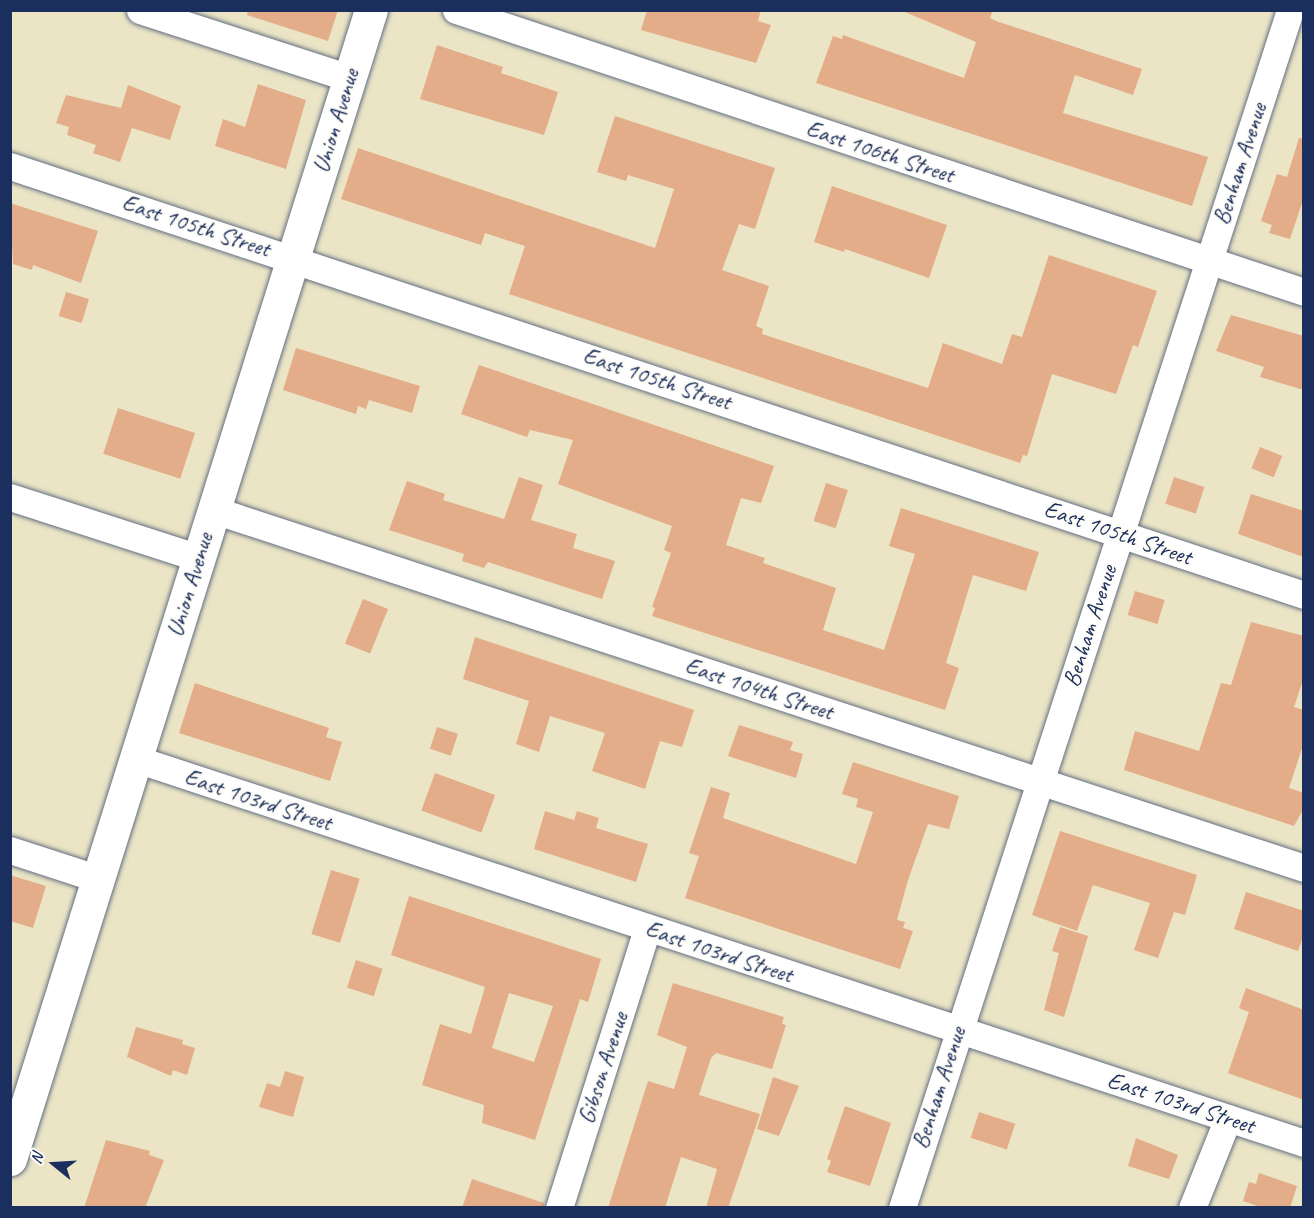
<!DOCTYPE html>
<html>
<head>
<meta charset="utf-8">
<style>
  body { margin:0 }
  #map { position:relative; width:1314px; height:1218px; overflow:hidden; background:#ebe5c6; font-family:Caveat,sans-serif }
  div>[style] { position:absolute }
  .building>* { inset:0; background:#e2ad88; transform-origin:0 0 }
  .roads { filter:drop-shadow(0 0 2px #646f82) drop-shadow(0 0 2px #646f82) }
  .street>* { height:27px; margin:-13.5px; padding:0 13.5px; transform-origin:13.5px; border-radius:13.5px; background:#fff }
  .secondary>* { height:33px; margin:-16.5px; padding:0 16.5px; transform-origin:16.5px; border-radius:16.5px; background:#fff }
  span { translate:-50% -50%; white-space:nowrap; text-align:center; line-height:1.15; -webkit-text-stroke:4.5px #fdfcf7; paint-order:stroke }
  .street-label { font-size:24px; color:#1b2f5e }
  .frame { position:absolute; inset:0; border:12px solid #1b2f5e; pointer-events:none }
  .north { position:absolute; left:24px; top:1134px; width:60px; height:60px; -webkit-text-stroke:4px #fdfcf7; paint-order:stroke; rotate:288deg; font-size:16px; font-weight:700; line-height:24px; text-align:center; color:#1b2f5e }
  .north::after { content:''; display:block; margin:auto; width:21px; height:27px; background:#1b2f5e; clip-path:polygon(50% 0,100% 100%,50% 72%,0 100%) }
</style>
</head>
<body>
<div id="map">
  <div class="building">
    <div style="clip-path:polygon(248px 10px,338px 10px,328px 41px,247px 15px)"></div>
    <div style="clip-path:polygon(647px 10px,761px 10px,758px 21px,771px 25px,756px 63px,641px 30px)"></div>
    <div style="clip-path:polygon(900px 10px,993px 10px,990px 18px,996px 21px,1142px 69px,1133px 95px,1075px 75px,1063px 113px,1208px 157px,1192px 206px,816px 83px,833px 36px,842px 39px,843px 35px,964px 78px,976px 42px)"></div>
    <div style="clip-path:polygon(437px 45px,503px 67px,501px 73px,558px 92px,544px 135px,420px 99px)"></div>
    <div style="clip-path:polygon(258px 84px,306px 100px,286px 169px,215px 146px,223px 119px,245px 127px)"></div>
    <div style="clip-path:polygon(128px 85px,181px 106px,170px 140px,132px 128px,120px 162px,93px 153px,96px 145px,67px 135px,69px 127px,56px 123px,66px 95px,121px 108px)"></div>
    <div style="clip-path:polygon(615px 116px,775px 168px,755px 229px,739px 224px,722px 270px,769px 286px,756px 326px,763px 329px,762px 334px,928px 388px,943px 343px,1002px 364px,1012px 334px,1022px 337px,1049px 255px,1157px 291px,1138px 347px,1133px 345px,1116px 394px,1052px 374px,1027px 456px,1023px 455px,1020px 463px,509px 294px,525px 246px,485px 233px,481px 245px,341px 199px,358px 148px,655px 248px,674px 189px,628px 175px,626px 181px,597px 172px)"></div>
    <div style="clip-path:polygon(1299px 138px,1304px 139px,1304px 197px,1290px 239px,1269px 233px,1272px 225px,1261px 221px,1277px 174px,1287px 177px)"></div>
    <div style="clip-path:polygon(832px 186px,947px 225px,929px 278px,845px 249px,844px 252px,814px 242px)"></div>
    <div style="clip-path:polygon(10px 203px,98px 231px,81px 283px,33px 265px,32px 270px,13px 264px)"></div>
    <div style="left:66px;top:292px;width:24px;height:25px;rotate:17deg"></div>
    <div style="clip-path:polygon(1231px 315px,1304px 336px,1304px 390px,1260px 377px,1264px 367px,1216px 351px)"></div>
    <div style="clip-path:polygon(296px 348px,420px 386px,412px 413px,369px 400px,366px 409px,358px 406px,356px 414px,283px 390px)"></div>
    <div style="clip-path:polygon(479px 365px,774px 466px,761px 503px,741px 498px,726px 545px,765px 558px,763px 563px,836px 588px,823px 630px,884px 650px,915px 554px,889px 546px,901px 508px,1039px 552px,1026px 591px,973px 575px,946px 663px,959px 668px,945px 710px,652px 616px,655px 608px,652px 607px,671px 553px,664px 550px,672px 526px,558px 484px,573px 440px,530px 430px,527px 437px,461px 414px)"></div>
    <div style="left:118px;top:408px;width:81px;height:48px;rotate:18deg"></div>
    <div style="left:1260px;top:447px;width:24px;height:23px;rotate:22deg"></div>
    <div style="clip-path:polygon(519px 477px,543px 485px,531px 520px,577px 534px,573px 548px,615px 561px,602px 599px,488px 562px,484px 568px,462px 561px,464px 554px,389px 530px,407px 481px,445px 494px,443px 500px,504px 519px)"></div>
    <div style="left:1174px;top:477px;width:32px;height:28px;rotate:18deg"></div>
    <div style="left:826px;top:483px;width:23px;height:40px;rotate:18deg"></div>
    <div style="clip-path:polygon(1251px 494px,1304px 511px,1304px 557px,1238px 534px)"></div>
    <div style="left:1135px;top:591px;width:31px;height:25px;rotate:17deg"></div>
    <div style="left:363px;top:599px;width:27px;height:48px;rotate:22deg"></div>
    <div style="clip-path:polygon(1251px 622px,1304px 636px,1304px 677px,1294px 707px,1304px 710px,1304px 742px,1289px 788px,1304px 793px,1304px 808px,1294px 826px,1124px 770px,1135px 731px,1199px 751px,1221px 683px,1231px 685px)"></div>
    <div style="clip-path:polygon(475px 637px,694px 710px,682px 747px,660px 741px,645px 789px,592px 771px,605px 733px,550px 716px,539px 752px,516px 744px,529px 701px,463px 679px)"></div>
    <div style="clip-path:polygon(195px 683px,329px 728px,326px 737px,342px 742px,330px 781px,179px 733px)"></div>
    <div style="clip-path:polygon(739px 725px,793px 742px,790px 750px,803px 754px,796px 778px,728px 756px)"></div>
    <div style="left:437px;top:727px;width:22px;height:23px;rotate:18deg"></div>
    <div style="clip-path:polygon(853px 762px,959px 796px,949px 829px,928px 824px,908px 880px,897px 920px,905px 922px,903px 928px,913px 931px,900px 969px,685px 898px,699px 856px,689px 853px,711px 787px,730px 793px,723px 818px,856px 864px,873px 812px,856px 807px,858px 799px,842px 794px)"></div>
    <div style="left:435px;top:773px;width:64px;height:40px;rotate:20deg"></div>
    <div style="clip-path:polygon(545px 811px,574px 820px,577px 811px,599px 818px,596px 828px,648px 844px,636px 882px,534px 849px)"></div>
    <div style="clip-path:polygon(1060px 831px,1197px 875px,1185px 915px,1174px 912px,1158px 958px,1134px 950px,1150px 903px,1093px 885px,1077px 931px,1032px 915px)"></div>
    <div style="left:331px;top:870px;width:30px;height:67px;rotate:17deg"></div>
    <div style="clip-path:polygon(10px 875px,46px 886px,33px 928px,10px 921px)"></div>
    <div style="clip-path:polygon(1246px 892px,1304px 911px,1304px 934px,1298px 951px,1234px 929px)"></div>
    <div style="clip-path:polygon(evenodd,409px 896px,601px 959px,588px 1002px,580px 999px,535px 1140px,482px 1123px,484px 1105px,422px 1085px,440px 1024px,471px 1034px,485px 987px,391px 955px,409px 896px,509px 993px,553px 1006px,534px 1062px,492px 1048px,509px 993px)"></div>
    <div style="clip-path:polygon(1060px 927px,1088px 936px,1064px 1017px,1044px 1010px,1059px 953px,1052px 951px)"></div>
    <div style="left:356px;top:960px;width:28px;height:29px;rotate:18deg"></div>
    <div style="clip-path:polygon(673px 983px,784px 1017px,782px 1024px,786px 1025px,772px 1069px,716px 1053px,711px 1058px,699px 1095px,760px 1114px,728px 1208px,706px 1208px,717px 1169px,681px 1157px,665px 1208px,608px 1208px,648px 1081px,674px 1089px,687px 1047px,657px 1035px)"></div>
    <div style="clip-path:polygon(1246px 988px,1304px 1010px,1304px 1100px,1228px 1073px,1249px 1012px,1239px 1008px)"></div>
    <div style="clip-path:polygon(136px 1027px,183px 1040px,182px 1044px,195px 1048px,187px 1075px,173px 1070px,171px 1076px,127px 1057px)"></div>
    <div style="clip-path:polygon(285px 1071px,304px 1077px,293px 1117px,259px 1107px,267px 1083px,280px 1087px)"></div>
    <div style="clip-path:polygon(773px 1077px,799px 1086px,779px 1136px,757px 1129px)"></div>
    <div style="clip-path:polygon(845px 1106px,891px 1123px,870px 1186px,827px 1172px,831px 1161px,827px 1159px)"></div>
    <div style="left:979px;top:1112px;width:38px;height:27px;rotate:18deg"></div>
    <div style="clip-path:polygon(1136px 1138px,1178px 1155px,1169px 1179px,1128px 1166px)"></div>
    <div style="clip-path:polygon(106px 1140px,150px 1151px,149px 1155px,164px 1160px,145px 1208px,84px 1208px)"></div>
    <div style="clip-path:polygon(1259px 1173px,1297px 1186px,1290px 1208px,1263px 1208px,1243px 1201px,1249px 1182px,1256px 1184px)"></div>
    <div style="clip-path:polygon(472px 1179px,544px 1203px,544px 1208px,462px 1208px)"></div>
  </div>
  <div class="roads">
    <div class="street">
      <div style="left:140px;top:10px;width:220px;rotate:18deg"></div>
      <div style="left:456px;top:10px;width:894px;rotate:18.39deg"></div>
      <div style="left:10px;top:166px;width:1363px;rotate:18.34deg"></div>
      <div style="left:10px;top:497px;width:199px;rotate:17.9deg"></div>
      <div style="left:214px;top:510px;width:1147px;rotate:18.18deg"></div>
      <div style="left:136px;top:759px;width:1230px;rotate:18.2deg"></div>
      <div style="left:10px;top:850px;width:94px;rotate:18deg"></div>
      <div style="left:559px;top:1208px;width:293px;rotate:-72.5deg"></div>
      <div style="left:902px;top:1208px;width:1259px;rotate:-72.05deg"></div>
      <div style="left:1192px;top:1208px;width:97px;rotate:-68.2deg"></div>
    </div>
    <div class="secondary">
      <div style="left:10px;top:1159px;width:1204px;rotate:-72.56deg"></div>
    </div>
  </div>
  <div class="street-label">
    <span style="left:336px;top:121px;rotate:-73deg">Union Avenue</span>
    <span style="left:880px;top:152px;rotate:18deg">East 106th Street</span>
    <span style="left:1240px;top:164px;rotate:-72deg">Benham Avenue</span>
    <span style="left:196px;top:226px;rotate:18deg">East 105th Street</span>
    <span style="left:657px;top:379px;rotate:18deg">East 105th Street</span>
    <span style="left:1118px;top:533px;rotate:19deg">East 105th Street</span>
    <span style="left:190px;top:585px;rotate:-73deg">Union Avenue</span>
    <span style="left:1090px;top:626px;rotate:-72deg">Benham Avenue</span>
    <span style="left:759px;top:689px;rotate:18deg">East 104th Street</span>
    <span style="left:258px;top:800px;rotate:18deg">East 103rd Street</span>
    <span style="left:719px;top:952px;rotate:18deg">East 103rd Street</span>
    <span style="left:603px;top:1068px;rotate:-72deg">Gibson Avenue</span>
    <span style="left:939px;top:1088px;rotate:-72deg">Benham Avenue</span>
    <span style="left:1181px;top:1103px;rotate:18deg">East 103rd Street</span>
  </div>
  <div class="frame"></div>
  <div class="north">N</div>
</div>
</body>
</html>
